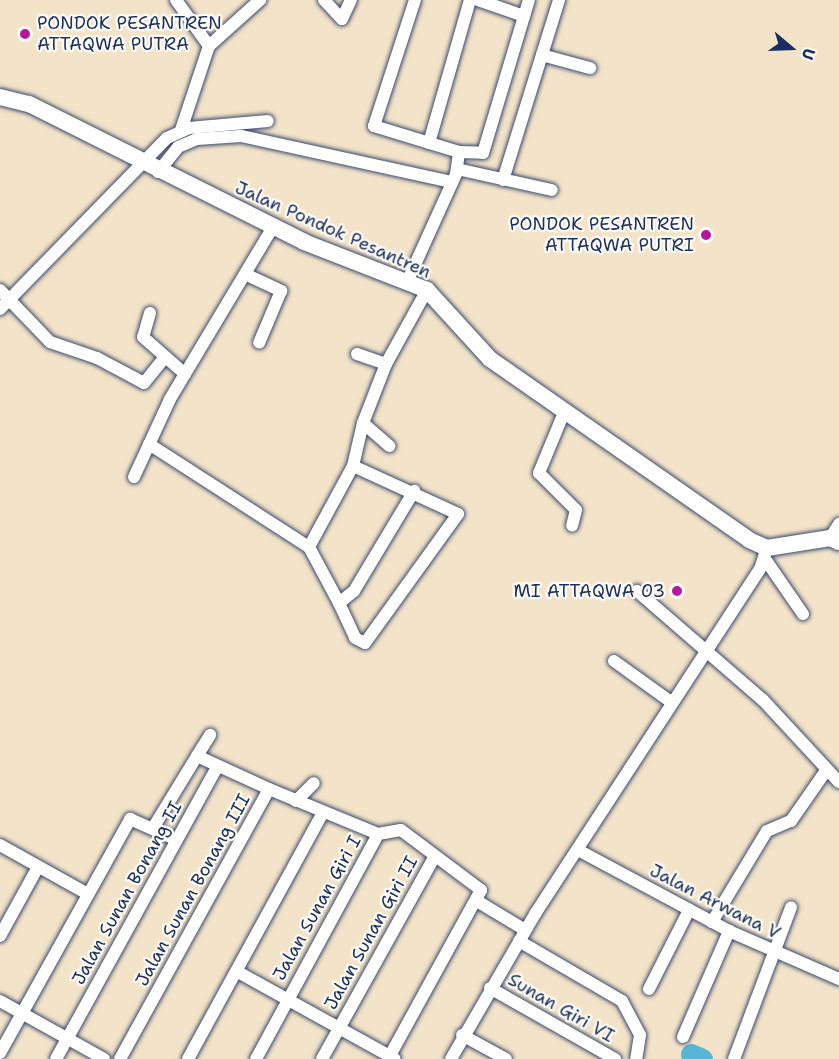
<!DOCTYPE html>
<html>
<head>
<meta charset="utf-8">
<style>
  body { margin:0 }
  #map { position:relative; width:839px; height:1059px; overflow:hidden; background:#f3e4c9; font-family:"Shantell Sans",sans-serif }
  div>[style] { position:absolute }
  .river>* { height:21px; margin:-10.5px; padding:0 10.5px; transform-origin:10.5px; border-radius:10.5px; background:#57b6d5 }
  .roads { filter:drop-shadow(0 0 2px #3b4a6e) drop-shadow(0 0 2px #3b4a6e) }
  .street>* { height:12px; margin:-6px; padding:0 6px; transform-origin:6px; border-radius:6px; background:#fff }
  .secondary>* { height:16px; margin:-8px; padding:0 8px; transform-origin:8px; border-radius:8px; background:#fff }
  .dots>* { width:16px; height:16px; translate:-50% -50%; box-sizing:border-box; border:3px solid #fdfcf7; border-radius:50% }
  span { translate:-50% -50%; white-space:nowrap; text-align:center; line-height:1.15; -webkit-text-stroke:4.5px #fdfcf7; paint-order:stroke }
  .poi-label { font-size:18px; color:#1b2f5e }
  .left { translate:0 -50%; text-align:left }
  .right { translate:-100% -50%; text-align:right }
  .street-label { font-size:18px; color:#1b2f5e }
  .north { position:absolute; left:761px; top:18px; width:60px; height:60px; -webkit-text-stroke:4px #fdfcf7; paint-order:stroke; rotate:109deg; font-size:16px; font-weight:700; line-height:24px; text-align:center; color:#1b2f5e }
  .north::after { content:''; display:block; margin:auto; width:21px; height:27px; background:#1b2f5e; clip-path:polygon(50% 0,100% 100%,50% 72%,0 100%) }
</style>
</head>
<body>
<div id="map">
  <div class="river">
    <div style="left:691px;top:1054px;width:12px;rotate:24deg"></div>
  </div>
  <div class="roads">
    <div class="street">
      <div style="left:176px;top:0;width:57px;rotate:54.3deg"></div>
      <div style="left:324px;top:0;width:26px;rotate:47deg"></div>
      <div style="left:342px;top:19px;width:21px;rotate:-65deg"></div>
      <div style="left:478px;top:0;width:49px;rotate:19.2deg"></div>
      <div style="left:542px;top:55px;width:50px;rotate:15.2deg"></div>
      <div style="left:181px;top:130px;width:89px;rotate:-71.6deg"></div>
      <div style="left:209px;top:46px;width:69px;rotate:-42deg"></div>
      <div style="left:429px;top:143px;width:149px;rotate:-74deg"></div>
      <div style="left:459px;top:152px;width:24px;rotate:2deg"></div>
      <div style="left:483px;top:153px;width:160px;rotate:-73.3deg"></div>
      <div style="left:457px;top:169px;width:97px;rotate:12.5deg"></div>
      <div style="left:158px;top:172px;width:32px;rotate:-51deg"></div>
      <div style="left:178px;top:147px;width:21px;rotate:-23deg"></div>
      <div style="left:197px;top:139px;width:44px;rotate:-3.9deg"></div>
      <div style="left:241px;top:136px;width:216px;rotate:12.3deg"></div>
      <div style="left:503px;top:180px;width:189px;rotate:-72.7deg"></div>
      <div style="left:247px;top:275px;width:38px;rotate:25deg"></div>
      <div style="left:281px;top:291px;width:56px;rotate:112.9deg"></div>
      <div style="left:408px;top:280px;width:116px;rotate:-65.6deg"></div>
      <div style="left:456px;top:174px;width:22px;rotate:-82deg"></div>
      <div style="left:459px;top:152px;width:89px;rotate:-163deg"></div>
      <div style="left:374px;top:126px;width:133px;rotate:-72deg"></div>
      <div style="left:0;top:290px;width:72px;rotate:46.1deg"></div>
      <div style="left:50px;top:342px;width:50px;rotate:18.8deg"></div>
      <div style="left:97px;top:358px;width:53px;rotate:28deg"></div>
      <div style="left:144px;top:383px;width:33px;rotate:-51deg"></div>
      <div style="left:0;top:309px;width:239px;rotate:-45.7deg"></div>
      <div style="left:167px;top:138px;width:24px;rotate:-24deg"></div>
      <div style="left:189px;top:128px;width:79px;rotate:-5.1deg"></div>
      <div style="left:150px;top:313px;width:25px;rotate:106deg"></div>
      <div style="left:143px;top:337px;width:56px;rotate:41.4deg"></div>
      <div style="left:357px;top:354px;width:31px;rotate:19deg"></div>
      <div style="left:563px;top:415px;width:63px;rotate:112.5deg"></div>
      <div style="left:539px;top:473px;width:52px;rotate:45deg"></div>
      <div style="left:576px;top:510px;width:16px;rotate:104deg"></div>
      <div style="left:363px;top:423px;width:35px;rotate:41deg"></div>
      <div style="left:149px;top:444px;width:190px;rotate:32.8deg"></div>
      <div style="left:309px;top:547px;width:64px;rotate:61.8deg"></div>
      <div style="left:339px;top:603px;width:19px;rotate:-39deg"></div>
      <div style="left:354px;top:591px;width:117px;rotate:-59deg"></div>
      <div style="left:134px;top:477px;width:86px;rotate:-65.2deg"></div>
      <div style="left:170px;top:399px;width:200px;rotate:-59.1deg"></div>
      <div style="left:830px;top:538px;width:17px;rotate:-57deg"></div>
      <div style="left:309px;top:547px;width:92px;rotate:-61.5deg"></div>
      <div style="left:353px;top:466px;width:44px;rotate:-76.9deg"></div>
      <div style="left:363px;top:423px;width:63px;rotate:-68.7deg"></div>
      <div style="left:386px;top:364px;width:85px;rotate:-61deg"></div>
      <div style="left:765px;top:559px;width:67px;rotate:55.4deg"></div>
      <div style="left:637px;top:591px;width:167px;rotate:40.9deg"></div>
      <div style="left:763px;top:700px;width:112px;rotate:47.2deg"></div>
      <div style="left:339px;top:603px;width:38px;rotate:65deg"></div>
      <div style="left:355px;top:638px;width:11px;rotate:27deg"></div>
      <div style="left:365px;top:643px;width:159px;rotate:-54.2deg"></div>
      <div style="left:458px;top:514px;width:115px;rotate:-155.4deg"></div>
      <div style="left:614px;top:661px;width:70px;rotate:35.7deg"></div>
      <div style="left:197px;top:756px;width:25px;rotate:-58deg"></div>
      <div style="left:296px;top:801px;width:25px;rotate:-45deg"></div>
      <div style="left:153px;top:828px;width:84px;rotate:-58.6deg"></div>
      <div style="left:197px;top:756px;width:79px;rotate:24.6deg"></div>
      <div style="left:0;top:845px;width:98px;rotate:29.2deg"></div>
      <div style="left:578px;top:850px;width:171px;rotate:28.2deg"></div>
      <div style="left:729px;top:931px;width:120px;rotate:23.6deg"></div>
      <div style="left:477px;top:901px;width:56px;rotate:31.1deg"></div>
      <div style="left:712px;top:922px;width:106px;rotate:-58.9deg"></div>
      <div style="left:767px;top:831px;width:26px;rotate:-23deg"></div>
      <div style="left:791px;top:821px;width:60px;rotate:-55.2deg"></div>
      <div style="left:0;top:936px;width:79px;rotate:-61.2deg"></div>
      <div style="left:519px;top:941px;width:119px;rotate:30.2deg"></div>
      <div style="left:622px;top:1001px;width:38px;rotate:62deg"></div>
      <div style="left:640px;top:1035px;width:24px;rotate:99deg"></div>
      <div style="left:238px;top:972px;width:179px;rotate:29deg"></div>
      <div style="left:490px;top:988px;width:144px;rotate:29.6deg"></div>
      <div style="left:649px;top:989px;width:89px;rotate:-63.1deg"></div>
      <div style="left:0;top:1001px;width:119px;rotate:29.1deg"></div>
      <div style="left:462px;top:1035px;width:50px;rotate:28.6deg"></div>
      <div style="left:683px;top:1037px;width:116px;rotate:-66.5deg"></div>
      <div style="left:0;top:1053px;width:268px;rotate:-60.9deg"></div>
      <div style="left:130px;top:819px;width:51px;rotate:24.1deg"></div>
      <div style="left:56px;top:1059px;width:335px;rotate:-61.1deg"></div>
      <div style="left:120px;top:1059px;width:308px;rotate:-61.1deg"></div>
      <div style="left:269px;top:789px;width:118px;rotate:22.4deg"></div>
      <div style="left:378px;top:834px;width:23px;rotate:-10deg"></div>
      <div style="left:401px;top:830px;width:100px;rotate:36.9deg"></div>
      <div style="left:481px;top:890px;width:193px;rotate:118.8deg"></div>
      <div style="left:188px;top:1059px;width:281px;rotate:-61.3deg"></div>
      <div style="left:256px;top:1059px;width:256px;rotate:-61.5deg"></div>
      <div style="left:322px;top:1059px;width:232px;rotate:-60.9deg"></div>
      <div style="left:451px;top:1059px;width:168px;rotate:-59.9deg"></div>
      <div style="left:535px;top:914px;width:412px;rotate:-56.9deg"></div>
      <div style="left:760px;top:569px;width:22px;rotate:-72deg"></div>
      <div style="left:734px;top:1059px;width:162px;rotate:-69.4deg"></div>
    </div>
    <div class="secondary">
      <div style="left:0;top:97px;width:30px;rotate:14deg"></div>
      <div style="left:29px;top:104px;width:308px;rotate:26.6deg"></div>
      <div style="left:304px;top:242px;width:132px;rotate:21.3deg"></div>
      <div style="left:427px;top:290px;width:93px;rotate:47.6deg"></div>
      <div style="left:490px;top:359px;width:316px;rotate:34.9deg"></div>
      <div style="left:749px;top:540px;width:20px;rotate:24deg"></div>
      <div style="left:767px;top:548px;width:64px;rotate:-9deg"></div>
      <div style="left:830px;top:538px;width:10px;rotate:24deg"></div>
    </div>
  </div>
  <div class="dots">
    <div style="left:25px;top:34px;background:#b5179e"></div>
    <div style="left:706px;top:235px;background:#b5179e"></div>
    <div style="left:677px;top:591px;background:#b5179e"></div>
  </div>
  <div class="poi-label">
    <span class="left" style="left:37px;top:34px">PONDOK PESANTREN<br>ATTAQWA PUTRA</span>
    <span class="right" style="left:694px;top:235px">PONDOK PESANTREN<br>ATTAQWA PUTRI</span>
    <span class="right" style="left:665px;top:591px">MI ATTAQWA 03</span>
  </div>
  <div class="street-label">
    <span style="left:333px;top:230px;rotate:24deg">Jalan Pondok Pesantren</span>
    <span style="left:193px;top:890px;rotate:-61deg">Jalan Sunan Bonang III</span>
    <span style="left:127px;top:893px;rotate:-61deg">Jalan Sunan Bonang II</span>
    <span style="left:715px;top:902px;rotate:27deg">Jalan Arwana V</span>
    <span style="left:317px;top:908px;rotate:-61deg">Jalan Sunan Giri I</span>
    <span style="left:371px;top:933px;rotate:-61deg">Jalan Sunan Giri II</span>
    <span style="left:561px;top:1008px;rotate:30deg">Sunan Giri VI</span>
  </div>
  <div class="north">U</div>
</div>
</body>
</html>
